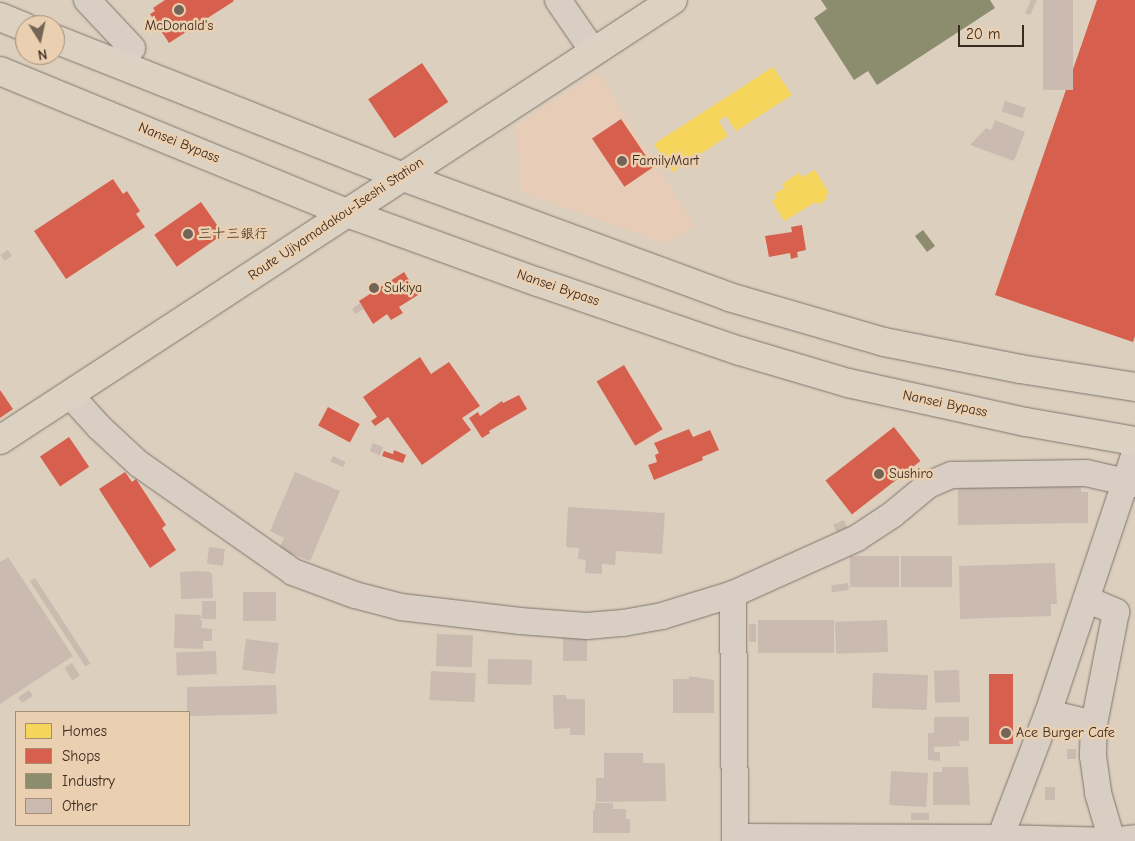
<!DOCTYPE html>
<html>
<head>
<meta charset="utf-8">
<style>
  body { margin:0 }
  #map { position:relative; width:1135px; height:841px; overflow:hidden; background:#ddcfbe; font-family:"Comic Neue","Klee One",sans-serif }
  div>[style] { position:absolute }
  .built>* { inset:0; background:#e7cdb8 }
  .homes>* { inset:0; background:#f6d55c }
  .shops>* { inset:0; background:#d6604d; transform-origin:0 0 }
  .industry>* { inset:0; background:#8c8c6e; transform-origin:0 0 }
  .building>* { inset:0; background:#cbbab0; transform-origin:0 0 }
  .roads { filter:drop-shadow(0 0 1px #7f756b) drop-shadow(0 0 1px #7f756b) }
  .minor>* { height:26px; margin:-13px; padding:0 13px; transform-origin:13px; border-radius:13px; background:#d8cec3 }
  .major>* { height:28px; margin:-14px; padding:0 14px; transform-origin:14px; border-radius:14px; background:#dcd2c3 }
  .highway>* { height:28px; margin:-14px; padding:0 14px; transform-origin:14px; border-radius:14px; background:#dcd2c3 }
  .dots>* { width:14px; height:14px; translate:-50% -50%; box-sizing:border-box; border:2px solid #ead0b1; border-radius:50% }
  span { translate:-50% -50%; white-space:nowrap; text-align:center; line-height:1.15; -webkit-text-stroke:5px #ead0b1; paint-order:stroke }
  .poi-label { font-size:14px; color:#3b2a1e }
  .left { translate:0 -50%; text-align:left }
  .street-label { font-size:14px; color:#3b2a1e }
  .legend { position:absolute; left:15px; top:711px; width:175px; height:115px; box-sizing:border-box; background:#ead0b1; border:1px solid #a48e76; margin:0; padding:6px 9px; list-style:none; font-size:15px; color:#3b2a1e }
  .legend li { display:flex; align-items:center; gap:10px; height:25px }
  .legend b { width:25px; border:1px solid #a48e76 }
  .north { position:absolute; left:15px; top:15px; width:50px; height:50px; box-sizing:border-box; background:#ead0b1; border:1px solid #a48e76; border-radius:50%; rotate:170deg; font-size:14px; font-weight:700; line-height:20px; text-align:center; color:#3b2a1e }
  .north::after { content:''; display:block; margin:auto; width:18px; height:22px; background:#746456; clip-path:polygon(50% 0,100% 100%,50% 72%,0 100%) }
  .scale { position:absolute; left:958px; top:25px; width:66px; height:22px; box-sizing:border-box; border:2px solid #3b2a1e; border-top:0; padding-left:6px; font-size:15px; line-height:18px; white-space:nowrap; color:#3b2a1e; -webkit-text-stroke:4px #ead0b1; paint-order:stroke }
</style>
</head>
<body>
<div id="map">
  <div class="built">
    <div style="clip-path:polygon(598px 72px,695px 226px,666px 244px,522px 192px,515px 126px)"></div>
  </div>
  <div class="homes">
    <div style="clip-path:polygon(773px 67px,792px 95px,736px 131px,726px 116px,719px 121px,728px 136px,673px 172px,654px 144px)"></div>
    <div style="clip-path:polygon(815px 170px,829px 193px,825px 196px,827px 199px,818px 205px,816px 202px,784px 221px,772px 201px,777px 198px,774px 194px,785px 188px,782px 184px,799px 173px,802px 177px)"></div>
  </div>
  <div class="shops">
    <div style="clip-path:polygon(165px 0,233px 0,234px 1px,169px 43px,150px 14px,155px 11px,153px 8px)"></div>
    <div style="clip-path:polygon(1097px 0,1135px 0,1135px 336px,1133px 342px,995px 295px)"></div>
    <div style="left:422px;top:63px;width:47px;height:65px;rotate:56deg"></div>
    <div style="left:621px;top:119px;width:58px;height:35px;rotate:56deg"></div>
    <div style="clip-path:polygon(113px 179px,123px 194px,127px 191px,140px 211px,136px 214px,145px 227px,66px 279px,34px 231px)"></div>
    <div style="left:201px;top:202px;width:39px;height:57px;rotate:55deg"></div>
    <div style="clip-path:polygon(802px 225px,806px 250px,797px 252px,798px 257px,791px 259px,790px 253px,769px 257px,765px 236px,792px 232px,791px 227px)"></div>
    <div style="clip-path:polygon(404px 272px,418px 295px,399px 307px,403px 313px,391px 320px,387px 314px,373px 324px,359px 301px)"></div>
    <div style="clip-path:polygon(420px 357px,431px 374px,449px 362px,480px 406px,462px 418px,471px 430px,422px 465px,388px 417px,375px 426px,371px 421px,377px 417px,363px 397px)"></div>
    <div style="left:624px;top:365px;width:75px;height:32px;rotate:59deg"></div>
    <div style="clip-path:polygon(0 390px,13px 409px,0 418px)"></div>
    <div style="clip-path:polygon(519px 395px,527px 409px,489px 431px,490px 433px,482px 438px,469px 418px,478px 412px,480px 416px,502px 401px,503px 403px)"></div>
    <div style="left:328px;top:407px;width:36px;height:21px;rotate:28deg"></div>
    <div style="left:894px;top:427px;width:43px;height:87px;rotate:52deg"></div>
    <div style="clip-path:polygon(689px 429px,693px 437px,710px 430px,719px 450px,702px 457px,703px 460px,654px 480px,648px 465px,657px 462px,655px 455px,659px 453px,654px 443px)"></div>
    <div style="left:69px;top:437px;width:36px;height:35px;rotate:56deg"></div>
    <div style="clip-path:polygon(394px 450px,406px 455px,403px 463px,382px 456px,384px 451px,393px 454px)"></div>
    <div style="clip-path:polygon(125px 472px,132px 482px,136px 479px,166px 525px,162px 528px,176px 550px,150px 568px,99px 489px)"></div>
    <div style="left:989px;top:674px;width:24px;height:70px"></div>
  </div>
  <div class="industry">
    <div style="clip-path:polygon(821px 0,990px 0,995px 8px,877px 85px,868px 71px,854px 80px,814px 18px,827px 9px)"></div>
    <div style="left:923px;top:230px;width:20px;height:10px;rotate:53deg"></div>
  </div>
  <div class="building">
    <div style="clip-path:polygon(1031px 0,1037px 0,1030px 15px,1025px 13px)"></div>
    <div style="left:1043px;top:0;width:30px;height:90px"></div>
    <div style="left:1005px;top:101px;width:22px;height:11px;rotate:18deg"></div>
    <div style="clip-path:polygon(995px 120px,1025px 132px,1014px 161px,970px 145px,986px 128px,991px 130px)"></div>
    <div style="left:8px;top:250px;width:7px;height:9px;rotate:56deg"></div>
    <div style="clip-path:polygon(360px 303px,364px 309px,355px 314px,352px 309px)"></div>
    <div style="left:373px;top:443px;width:11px;height:9px;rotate:22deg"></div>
    <div style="left:333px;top:456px;width:14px;height:6px;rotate:25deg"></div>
    <div style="clip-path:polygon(295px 472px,340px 491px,310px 561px,279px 549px,284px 538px,270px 531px)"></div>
    <div style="clip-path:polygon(1081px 484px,1081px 492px,1088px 492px,1088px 523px,958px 525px,958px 486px)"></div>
    <div style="clip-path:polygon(568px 507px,665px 513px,662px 554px,616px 551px,615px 565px,602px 564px,602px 574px,585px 573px,586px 560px,578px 559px,579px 548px,566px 547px)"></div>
    <div style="clip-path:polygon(844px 520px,848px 530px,838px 534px,833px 525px)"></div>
    <div style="left:209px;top:547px;width:16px;height:17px;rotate:7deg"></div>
    <div style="left:899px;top:556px;width:31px;height:49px;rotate:90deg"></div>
    <div style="left:952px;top:556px;width:31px;height:51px;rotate:90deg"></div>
    <div style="clip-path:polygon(8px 557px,73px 656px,0 704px,0 562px)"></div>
    <div style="clip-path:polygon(1055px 563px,1057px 604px,1051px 604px,1051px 616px,960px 619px,959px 566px)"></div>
    <div style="clip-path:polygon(197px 571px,210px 572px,212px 575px,213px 598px,181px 599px,180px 572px)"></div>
    <div style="left:35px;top:578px;width:102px;height:6px;rotate:57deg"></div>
    <div style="left:848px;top:583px;width:7px;height:17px;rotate:82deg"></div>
    <div style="left:243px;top:592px;width:33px;height:29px"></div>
    <div style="left:202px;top:601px;width:14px;height:18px"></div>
    <div style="clip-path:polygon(175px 614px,201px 615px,201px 619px,197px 620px,202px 620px,202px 628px,212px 629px,212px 641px,203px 641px,203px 649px,174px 648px)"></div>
    <div style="left:834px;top:620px;width:33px;height:76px;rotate:90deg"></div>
    <div style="left:887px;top:620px;width:32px;height:52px;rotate:88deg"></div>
    <div style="left:749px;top:624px;width:7px;height:18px"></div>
    <div style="left:437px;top:634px;width:36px;height:32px;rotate:2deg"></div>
    <div style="left:587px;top:638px;width:23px;height:24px;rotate:90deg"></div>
    <div style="left:246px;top:639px;width:33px;height:31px;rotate:7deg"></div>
    <div style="left:216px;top:651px;width:23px;height:40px;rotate:88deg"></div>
    <div style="left:488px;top:659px;width:44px;height:25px;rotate:1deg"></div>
    <div style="left:72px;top:663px;width:15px;height:9px;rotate:58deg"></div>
    <div style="left:959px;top:670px;width:32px;height:25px;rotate:88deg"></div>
    <div style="left:431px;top:671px;width:45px;height:29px;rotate:3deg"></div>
    <div style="left:873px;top:673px;width:55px;height:35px;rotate:2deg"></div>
    <div style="clip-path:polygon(689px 676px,714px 680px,714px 713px,673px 713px,673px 679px,689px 679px)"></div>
    <div style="clip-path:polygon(276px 685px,277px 714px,189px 716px,187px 712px,187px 687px)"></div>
    <div style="left:29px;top:690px;width:7px;height:13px;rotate:56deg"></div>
    <div style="clip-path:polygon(553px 695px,566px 695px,566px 699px,585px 699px,585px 735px,570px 735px,570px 728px,554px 729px)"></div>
    <div style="clip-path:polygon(934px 717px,969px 717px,969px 741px,959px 741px,960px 746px,934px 747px,934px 752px,940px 752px,940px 761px,928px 760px,928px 733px,934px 733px)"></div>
    <div style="left:1076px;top:749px;width:10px;height:9px;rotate:90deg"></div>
    <div style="clip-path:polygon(604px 753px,643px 753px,643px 763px,665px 763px,666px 801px,596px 802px,596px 778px,604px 778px)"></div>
    <div style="clip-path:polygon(942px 767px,968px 767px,970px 805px,933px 805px,933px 772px,942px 772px)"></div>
    <div style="left:891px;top:771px;width:37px;height:34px;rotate:3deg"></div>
    <div style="left:1045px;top:787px;width:10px;height:13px"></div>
    <div style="clip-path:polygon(595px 803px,613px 803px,613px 809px,626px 809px,626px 819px,630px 819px,630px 833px,593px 833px,593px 810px,595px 810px)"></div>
    <div style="left:929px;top:813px;width:7px;height:18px;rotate:90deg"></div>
  </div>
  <div class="roads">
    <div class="minor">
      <div style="left:87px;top:0;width:66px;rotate:46.8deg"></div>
      <div style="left:558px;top:0;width:62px;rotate:55.5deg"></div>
      <div style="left:70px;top:395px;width:43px;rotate:47.8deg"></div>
      <div style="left:99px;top:427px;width:54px;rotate:42.8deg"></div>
      <div style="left:139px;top:464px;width:188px;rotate:35deg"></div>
      <div style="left:293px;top:572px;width:66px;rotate:20.4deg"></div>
      <div style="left:355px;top:595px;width:48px;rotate:14.6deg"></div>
      <div style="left:401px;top:607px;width:120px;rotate:6.7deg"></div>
      <div style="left:520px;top:621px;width:67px;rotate:4.3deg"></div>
      <div style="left:587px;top:626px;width:36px;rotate:-5deg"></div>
      <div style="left:623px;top:623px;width:40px;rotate:-10deg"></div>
      <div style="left:662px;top:616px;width:74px;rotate:-17.2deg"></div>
      <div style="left:733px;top:594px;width:136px;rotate:-24.3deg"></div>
      <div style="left:857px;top:538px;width:42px;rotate:-33.3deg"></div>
      <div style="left:892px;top:515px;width:47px;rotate:-39.8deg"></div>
      <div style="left:928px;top:485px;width:26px;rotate:-23deg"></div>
      <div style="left:952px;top:475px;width:134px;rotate:-0.9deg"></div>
      <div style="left:1086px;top:473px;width:50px;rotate:12.7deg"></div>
      <div style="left:733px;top:594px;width:247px;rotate:89.5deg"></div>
      <div style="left:1086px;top:599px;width:33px;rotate:23deg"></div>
      <div style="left:1116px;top:612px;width:114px;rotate:101.1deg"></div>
      <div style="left:1048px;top:713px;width:47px;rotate:13.4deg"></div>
      <div style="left:1094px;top:724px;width:32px;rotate:92deg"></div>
      <div style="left:1093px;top:756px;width:37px;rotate:82deg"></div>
      <div style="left:1098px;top:793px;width:50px;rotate:73.7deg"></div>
      <div style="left:735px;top:837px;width:265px;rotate:0.2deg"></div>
      <div style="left:1000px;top:838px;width:112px;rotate:1.5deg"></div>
      <div style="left:1112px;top:841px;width:23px;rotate:-7deg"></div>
      <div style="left:999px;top:841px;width:137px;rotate:-69.1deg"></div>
      <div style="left:1048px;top:713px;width:274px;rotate:-71.5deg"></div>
    </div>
    <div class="major">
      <div style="left:0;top:440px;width:804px;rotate:-33.18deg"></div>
    </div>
    <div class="highway">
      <div style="left:0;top:17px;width:27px;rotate:22deg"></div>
      <div style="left:55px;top:39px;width:372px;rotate:21.6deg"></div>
      <div style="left:401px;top:176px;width:350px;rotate:20.2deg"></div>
      <div style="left:729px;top:297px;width:161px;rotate:16.2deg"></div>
      <div style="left:884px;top:342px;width:139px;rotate:11.2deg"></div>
      <div style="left:1020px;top:369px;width:116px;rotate:8.9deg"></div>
      <div style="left:0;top:71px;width:375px;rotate:22.3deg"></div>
      <div style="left:347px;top:213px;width:203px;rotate:19.9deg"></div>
      <div style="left:538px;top:282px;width:213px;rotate:18.9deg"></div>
      <div style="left:740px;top:351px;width:113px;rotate:16.5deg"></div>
      <div style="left:848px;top:383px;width:182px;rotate:12.4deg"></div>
      <div style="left:1026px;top:422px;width:111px;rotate:9.9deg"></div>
    </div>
  </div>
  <div class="dots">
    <div style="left:179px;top:10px;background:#746456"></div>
    <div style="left:622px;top:161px;background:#746456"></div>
    <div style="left:188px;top:234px;background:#746456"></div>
    <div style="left:374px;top:288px;background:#746456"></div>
    <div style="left:879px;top:474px;background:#746456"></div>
    <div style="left:1006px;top:733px;background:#746456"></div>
  </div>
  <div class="poi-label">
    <span style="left:179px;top:26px">McDonald's</span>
    <span class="left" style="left:632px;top:161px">FamilyMart</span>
    <span class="left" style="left:198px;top:234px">三十三銀行</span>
    <span class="left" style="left:384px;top:288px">Sukiya</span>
    <span class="left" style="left:889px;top:474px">Sushiro</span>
    <span class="left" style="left:1016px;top:733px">Ace Burger Cafe</span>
  </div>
  <div class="street-label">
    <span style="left:179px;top:143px;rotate:22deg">Nansei Bypass</span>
    <span style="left:336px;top:219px;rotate:-34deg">Route Ujiyamadakou-Iseshi Station</span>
    <span style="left:558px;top:288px;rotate:19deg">Nansei Bypass</span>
    <span style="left:945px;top:404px;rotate:12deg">Nansei Bypass</span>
  </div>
  <ul class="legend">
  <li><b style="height:14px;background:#f6d55c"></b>Homes</li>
  <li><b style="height:14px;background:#d6604d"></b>Shops</li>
  <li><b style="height:14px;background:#8c8c6e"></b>Industry</li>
  <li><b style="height:14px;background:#cbbab0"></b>Other</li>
  </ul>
  <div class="north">N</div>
  <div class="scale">20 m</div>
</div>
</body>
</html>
